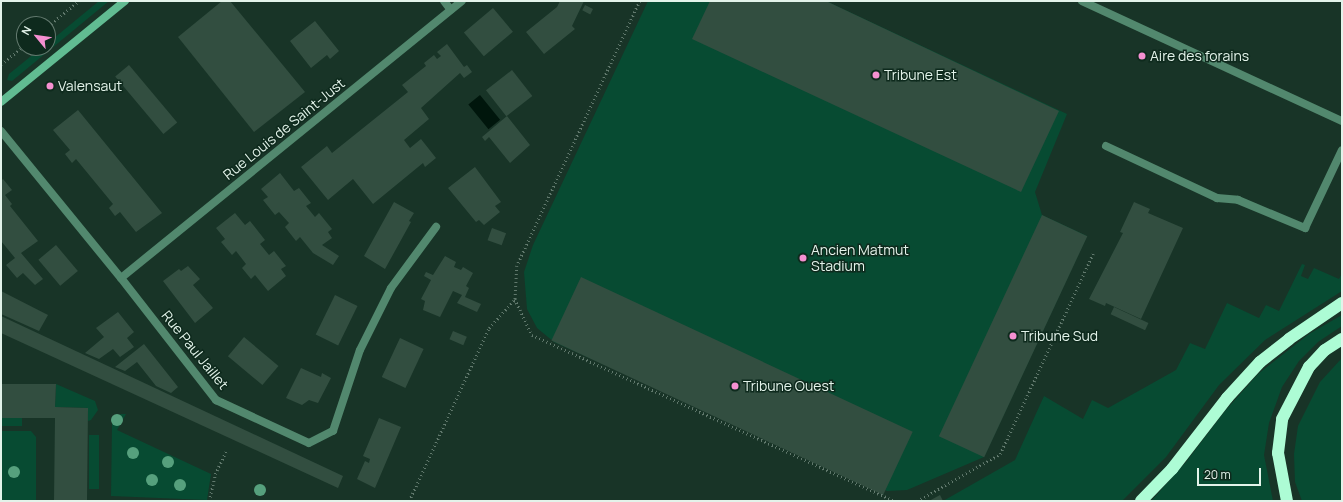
<!DOCTYPE html>
<html>
<head>
<meta charset="utf-8">
<style>
  body { margin:0 }
  #map { position:relative; width:1343px; height:502px; overflow:hidden; background:#183427; font-family:Manrope,sans-serif }
  div>[style] { position:absolute }
  .green>* { inset:0; background:#074b32; transform-origin:0 0 }
  .water>* { inset:0; background:#00160c; transform-origin:0 0 }
  .building>* { inset:0; background:#324e40; transform-origin:0 0 }
  .path>* { height:2.5px; margin-top:-1.25px; transform-origin:0; background:repeating-linear-gradient(90deg,#61796d 0 1px,transparent 0 4px) }
  .lane>* { height:8px; margin:-4px; padding:0 4px; transform-origin:4px; border-radius:4px; background:#52886e }
  .street>* { height:8px; margin:-4px; padding:0 4px; transform-origin:4px; border-radius:4px; background:#52886e }
  .secondary>* { height:8px; margin:-4px; padding:0 4px; transform-origin:4px; border-radius:4px; background:#61bc92 }
  .highway>* { height:12px; margin:-6px; padding:0 6px; transform-origin:6px; border-radius:6px; background:#adfcd5 }
  .trees>* { width:12px; height:12px; margin:-6px; border-radius:50%; background:#56a07d }
  .dots>* { width:11px; height:11px; translate:-50% -50%; box-sizing:border-box; border:2px solid #0e2a1d; border-radius:50% }
  span { translate:-50% -50%; white-space:nowrap; text-align:center; line-height:1.15; -webkit-text-stroke:3px #0e2a1d; paint-order:stroke }
  .poi-label { font-size:14px; color:#e3f3ea }
  .left { translate:0 -50%; text-align:left }
  .street-label { font-size:14px; color:#e3f3ea }
  .frame { position:absolute; inset:0; border:2px solid #e3f3ea; pointer-events:none }
  .north { position:absolute; left:16px; top:16px; width:40px; height:40px; box-sizing:border-box; background:#0e2a1d; border:1px solid #637a6f; border-radius:50%; rotate:299deg; font-size:11px; font-weight:700; line-height:16px; text-align:center; color:#e3f3ea }
  .north::after { content:''; display:block; margin:auto; width:14px; height:18px; background:#f590d1; clip-path:polygon(50% 0,100% 100%,50% 72%,0 100%) }
  .scale { position:absolute; left:1197px; top:468px; width:64px; height:18px; box-sizing:border-box; border:2px solid #e3f3ea; border-top:0; padding-left:5px; font-size:12px; line-height:14px; white-space:nowrap; color:#e3f3ea; -webkit-text-stroke:3px #0e2a1d; paint-order:stroke }
</style>
</head>
<body>
<div id="map">
  <div class="green">
    <div style="clip-path:polygon(99px 1px,109px 1px,12px 81px,7px 80px,9px 74px,41px 48px,48px 48px,48px 43px)"></div>
    <div style="clip-path:polygon(648px 1px,826px 1px,1067px 114px,1035px 192px,1042px 215px,1087px 236px,984px 457px,907px 490px,887px 491px,554px 342px,537px 328px,527px 309px,524px 272px,533px 245px)"></div>
    <div style="clip-path:polygon(1302px 264px,1305px 265px,1301px 276px,1308px 279px,1314px 268px,1339px 279px,1342px 273px,1342px 291px,1265px 340px,1219px 385px,1166px 457px,1122px 501px,943px 501px,1015px 460px,1044px 396px,1083px 419px,1092px 400px,1108px 408px,1176px 370px,1190px 343px,1205px 349px,1227px 303px,1259px 318px,1266px 305px,1279px 311px)"></div>
    <div style="clip-path:polygon(1342px 315px,1342px 326px,1318px 342px,1299px 361px,1282px 387px,1269px 423px,1264px 455px,1273px 501px,1151px 501px,1186px 462px,1225px 411px,1258px 374px,1309px 334px)"></div>
    <div style="clip-path:polygon(1342px 358px,1342px 501px,1302px 501px,1295px 482px,1294px 454px,1298px 426px,1320px 382px)"></div>
    <div style="clip-path:polygon(56px 384px,95px 401px,98px 410px,91px 420px,88px 421px,88px 408px,55px 407px)"></div>
    <div style="clip-path:polygon(121px 414px,126px 414px,117px 430px,211px 474px,207px 500px,111px 496px,112px 424px,113px 419px)"></div>
    <div style="left:1px;top:418px;width:21px;height:8px"></div>
    <div style="clip-path:polygon(1px 431px,31px 431px,36px 437px,36px 501px,1px 501px)"></div>
    <div style="left:89px;top:435px;width:10px;height:54px"></div>
  </div>
  <div class="water">
    <div style="left:480px;top:95px;width:32px;height:15px;rotate:51deg"></div>
  </div>
  <div class="building">
    <div style="clip-path:polygon(222px 1px,230px 1px,305px 92px,254px 132px,178px 37px)"></div>
    <div style="clip-path:polygon(560px 1px,584px 1px,572px 26px,575px 29px,544px 54px,526px 32px,557px 7px)"></div>
    <div style="clip-path:polygon(710px 1px,826px 1px,1059px 111px,1021px 192px,692px 39px)"></div>
    <div style="left:585px;top:5px;width:9px;height:6px;rotate:27deg"></div>
    <div style="left:493px;top:8px;width:31px;height:38px;rotate:50deg"></div>
    <div style="clip-path:polygon(315px 21px,339px 51px,330px 59px,327px 55px,311px 68px,290px 41px)"></div>
    <div style="clip-path:polygon(447px 44px,464px 67px,467px 65px,472px 72px,464px 78px,460px 73px,421px 108px,429px 119px,404px 140px,410px 148px,421px 139px,436px 158px,425px 167px,423px 163px,373px 204px,353px 179px,328px 200px,301px 167px,327px 146px,332px 153px,408px 92px,402px 85px,426px 66px,424px 63px,434px 55px,437px 59px,441px 56px,437px 52px)"></div>
    <div style="left:129px;top:65px;width:75px;height:18px;rotate:50deg"></div>
    <div style="left:512px;top:70px;width:33px;height:33px;rotate:52deg"></div>
    <div style="clip-path:polygon(78px 110px,162px 213px,136px 232px,120px 212px,115px 216px,109px 208px,113px 204px,76px 159px,72px 163px,65px 154px,70px 150px,53px 130px)"></div>
    <div style="clip-path:polygon(507px 116px,530px 145px,510px 163px,489px 137px,485px 141px,482px 137px)"></div>
    <div style="clip-path:polygon(475px 167px,501px 202px,495px 206px,500px 212px,484px 225px,479px 220px,476px 222px,448px 188px)"></div>
    <div style="clip-path:polygon(280px 173px,294px 191px,299px 188px,311px 203px,306px 206px,315px 217px,319px 213px,332px 229px,328px 232px,332px 238px,322px 245px,339px 256px,333px 265px,313px 253px,300px 237px,296px 241px,285px 227px,289px 223px,279px 212px,275px 215px,263px 200px,268px 197px,261px 189px)"></div>
    <div style="clip-path:polygon(3px 179px,12px 190px,5px 195px,12px 204px,10px 206px,38px 241px,21px 253px,43px 279px,35px 285px,23px 273px,17px 278px,6px 265px,15px 258px,1px 241px,1px 181px)"></div>
    <div style="clip-path:polygon(394px 202px,414px 213px,409px 221px,411px 222px,385px 269px,364px 256px)"></div>
    <div style="clip-path:polygon(1134px 202px,1150px 209px,1148px 213px,1183px 228px,1141px 319px,1106px 303px,1105px 306px,1089px 299px,1123px 233px,1120px 232px)"></div>
    <div style="clip-path:polygon(235px 213px,245px 225px,250px 221px,265px 240px,260px 244px,269px 255px,274px 251px,286px 266px,281px 269px,286px 276px,268px 291px,255px 275px,251px 279px,242px 268px,246px 264px,236px 251px,232px 255px,221px 242px,225px 239px,216px 228px)"></div>
    <div style="left:1042px;top:215px;width:50px;height:244px;rotate:25deg"></div>
    <div style="left:492px;top:228px;width:15px;height:13px;rotate:20deg"></div>
    <div style="left:56px;top:245px;width:34px;height:23px;rotate:50deg"></div>
    <div style="clip-path:polygon(445px 256px,456px 262px,454px 267px,461px 270px,463px 267px,473px 273px,466px 286px,469px 288px,465px 297px,481px 304px,477px 312px,457px 303px,462px 295px,453px 291px,440px 317px,423px 310px,425px 301px,421px 299px,431px 280px,424px 276px,426px 272px,433px 275px)"></div>
    <div style="clip-path:polygon(188px 266px,200px 279px,193px 285px,213px 308px,195px 323px,163px 281px,179px 269px,181px 271px)"></div>
    <div style="left:581px;top:277px;width:366px;height:70px;rotate:25deg"></div>
    <div style="clip-path:polygon(1px 291px,48px 315px,39px 331px,1px 314px)"></div>
    <div style="left:335px;top:295px;width:25px;height:44px;rotate:26deg"></div>
    <div style="left:1114px;top:307px;width:38px;height:8px;rotate:25deg"></div>
    <div style="clip-path:polygon(118px 312px,134px 332px,127px 338px,134px 347px,120px 357px,113px 349px,99px 359px,85px 353px,104px 337px,96px 328px)"></div>
    <div style="clip-path:polygon(1px 316px,343px 476px,338px 488px,1px 333px)"></div>
    <div style="left:453px;top:331px;width:15px;height:9px;rotate:23deg"></div>
    <div style="left:244px;top:337px;width:45px;height:25px;rotate:40deg"></div>
    <div style="left:400px;top:338px;width:26px;height:43px;rotate:25deg"></div>
    <div style="clip-path:polygon(144px 344px,178px 387px,171px 393px,156px 386px,137px 362px,125px 371px,115px 367px)"></div>
    <div style="clip-path:polygon(301px 368px,321px 377px,322px 373px,331px 378px,318px 403px,309px 400px,302px 405px,286px 398px)"></div>
    <div style="clip-path:polygon(1px 384px,56px 384px,55px 407px,88px 408px,87px 501px,54px 501px,55px 418px,1px 418px)"></div>
    <div style="clip-path:polygon(379px 418px,401px 427px,375px 488px,357px 479px,365px 461px,369px 463px,370px 459px,363px 456px)"></div>
    <div style="clip-path:polygon(940px 495px,943px 501px,929px 501px)"></div>
  </div>
  <div class="path">
    <div style="left:640px;top:1px;width:292px;rotate:114.9deg"></div>
    <div style="left:517px;top:266px;width:33px;rotate:93deg"></div>
    <div style="left:515px;top:299px;width:40px;rotate:65deg"></div>
    <div style="left:532px;top:335px;width:398px;rotate:24.6deg"></div>
    <div style="left:894px;top:501px;width:15px"></div>
    <div style="left:48px;top:26px;width:40px;rotate:-39deg"></div>
    <div style="left:1px;top:64px;width:29px;rotate:-38deg"></div>
    <div style="left:209px;top:501px;width:28px;rotate:-77deg"></div>
    <div style="left:215px;top:474px;width:25px;rotate:-64deg"></div>
    <div style="left:409px;top:501px;width:191px;rotate:-65.2deg"></div>
    <div style="left:489px;top:328px;width:39px;rotate:-48deg"></div>
    <div style="left:917px;top:501px;width:95px;rotate:-29.5deg"></div>
    <div style="left:1000px;top:454px;width:221px;rotate:-65.1deg"></div>
  </div>
  <div class="lane">
    <div style="left:1082px;top:1px;width:286px;rotate:24.8deg"></div>
    <div style="left:1106px;top:146px;width:123px;rotate:25.1deg"></div>
    <div style="left:1217px;top:198px;width:21px;rotate:5deg"></div>
    <div style="left:1238px;top:200px;width:73px;rotate:22.7deg"></div>
    <div style="left:1305px;top:228px;width:86px;rotate:-64.6deg"></div>
  </div>
  <div class="street">
    <div style="left:444px;top:1px;width:11px;rotate:52deg"></div>
    <div style="left:1px;top:131px;width:190px;rotate:50.8deg"></div>
    <div style="left:121px;top:278px;width:155px;rotate:52.1deg"></div>
    <div style="left:216px;top:400px;width:102px;rotate:24.8deg"></div>
    <div style="left:309px;top:443px;width:27px;rotate:-27deg"></div>
    <div style="left:333px;top:431px;width:85px;rotate:-71.6deg"></div>
    <div style="left:360px;top:350px;width:69px;rotate:-63.4deg"></div>
    <div style="left:391px;top:288px;width:76px;rotate:-53.6deg"></div>
    <div style="left:121px;top:278px;width:439px;rotate:-39.1deg"></div>
  </div>
  <div class="secondary">
    <div style="left:1px;top:102px;width:160px;rotate:-39.2deg"></div>
  </div>
  <div class="highway">
    <div style="left:1141px;top:501px;width:45px;rotate:-45.9deg"></div>
    <div style="left:1172px;top:469px;width:90px;rotate:-52.2deg"></div>
    <div style="left:1227px;top:398px;width:49px;rotate:-47.5deg"></div>
    <div style="left:1260px;top:362px;width:37px;rotate:-38deg"></div>
    <div style="left:1289px;top:339px;width:64px;rotate:-34.2deg"></div>
    <div style="left:1287px;top:501px;width:49px;rotate:-100.6deg"></div>
    <div style="left:1278px;top:453px;width:34px;rotate:-83deg"></div>
    <div style="left:1282px;top:419px;width:59px;rotate:-62.6deg"></div>
    <div style="left:1309px;top:367px;width:23px;rotate:-47deg"></div>
    <div style="left:1325px;top:350px;width:20px;rotate:-33deg"></div>
  </div>
  <div class="trees">
    <div style="left:117px;top:420px"></div>
    <div style="left:133px;top:453px"></div>
    <div style="left:168px;top:462px"></div>
    <div style="left:14px;top:472px"></div>
    <div style="left:152px;top:480px"></div>
    <div style="left:180px;top:485px"></div>
    <div style="left:260px;top:490px"></div>
  </div>
  <div class="dots">
    <div style="left:1142px;top:56px;background:#f590d1"></div>
    <div style="left:876px;top:75px;background:#f590d1"></div>
    <div style="left:50px;top:86px;background:#f590d1"></div>
    <div style="left:803px;top:258px;background:#f590d1"></div>
    <div style="left:1013px;top:336px;background:#f590d1"></div>
    <div style="left:735px;top:386px;background:#f590d1"></div>
  </div>
  <div class="poi-label">
    <span class="left" style="left:1150px;top:56px">Aire des forains</span>
    <span class="left" style="left:884px;top:75px">Tribune Est</span>
    <span class="left" style="left:58px;top:86px">Valensaut</span>
    <span class="left" style="left:811px;top:258px">Ancien Matmut<br>Stadium</span>
    <span class="left" style="left:1021px;top:336px">Tribune Sud</span>
    <span class="left" style="left:743px;top:386px">Tribune Ouest</span>
  </div>
  <div class="street-label">
    <span style="left:284px;top:129px;rotate:-39deg">Rue Louis de Saint-Just</span>
    <span style="left:195px;top:350px;rotate:51deg">Rue Paul Jaillet</span>
  </div>
  <div class="frame"></div>
  <div class="north">N</div>
  <div class="scale">20 m</div>
</div>
</body>
</html>
